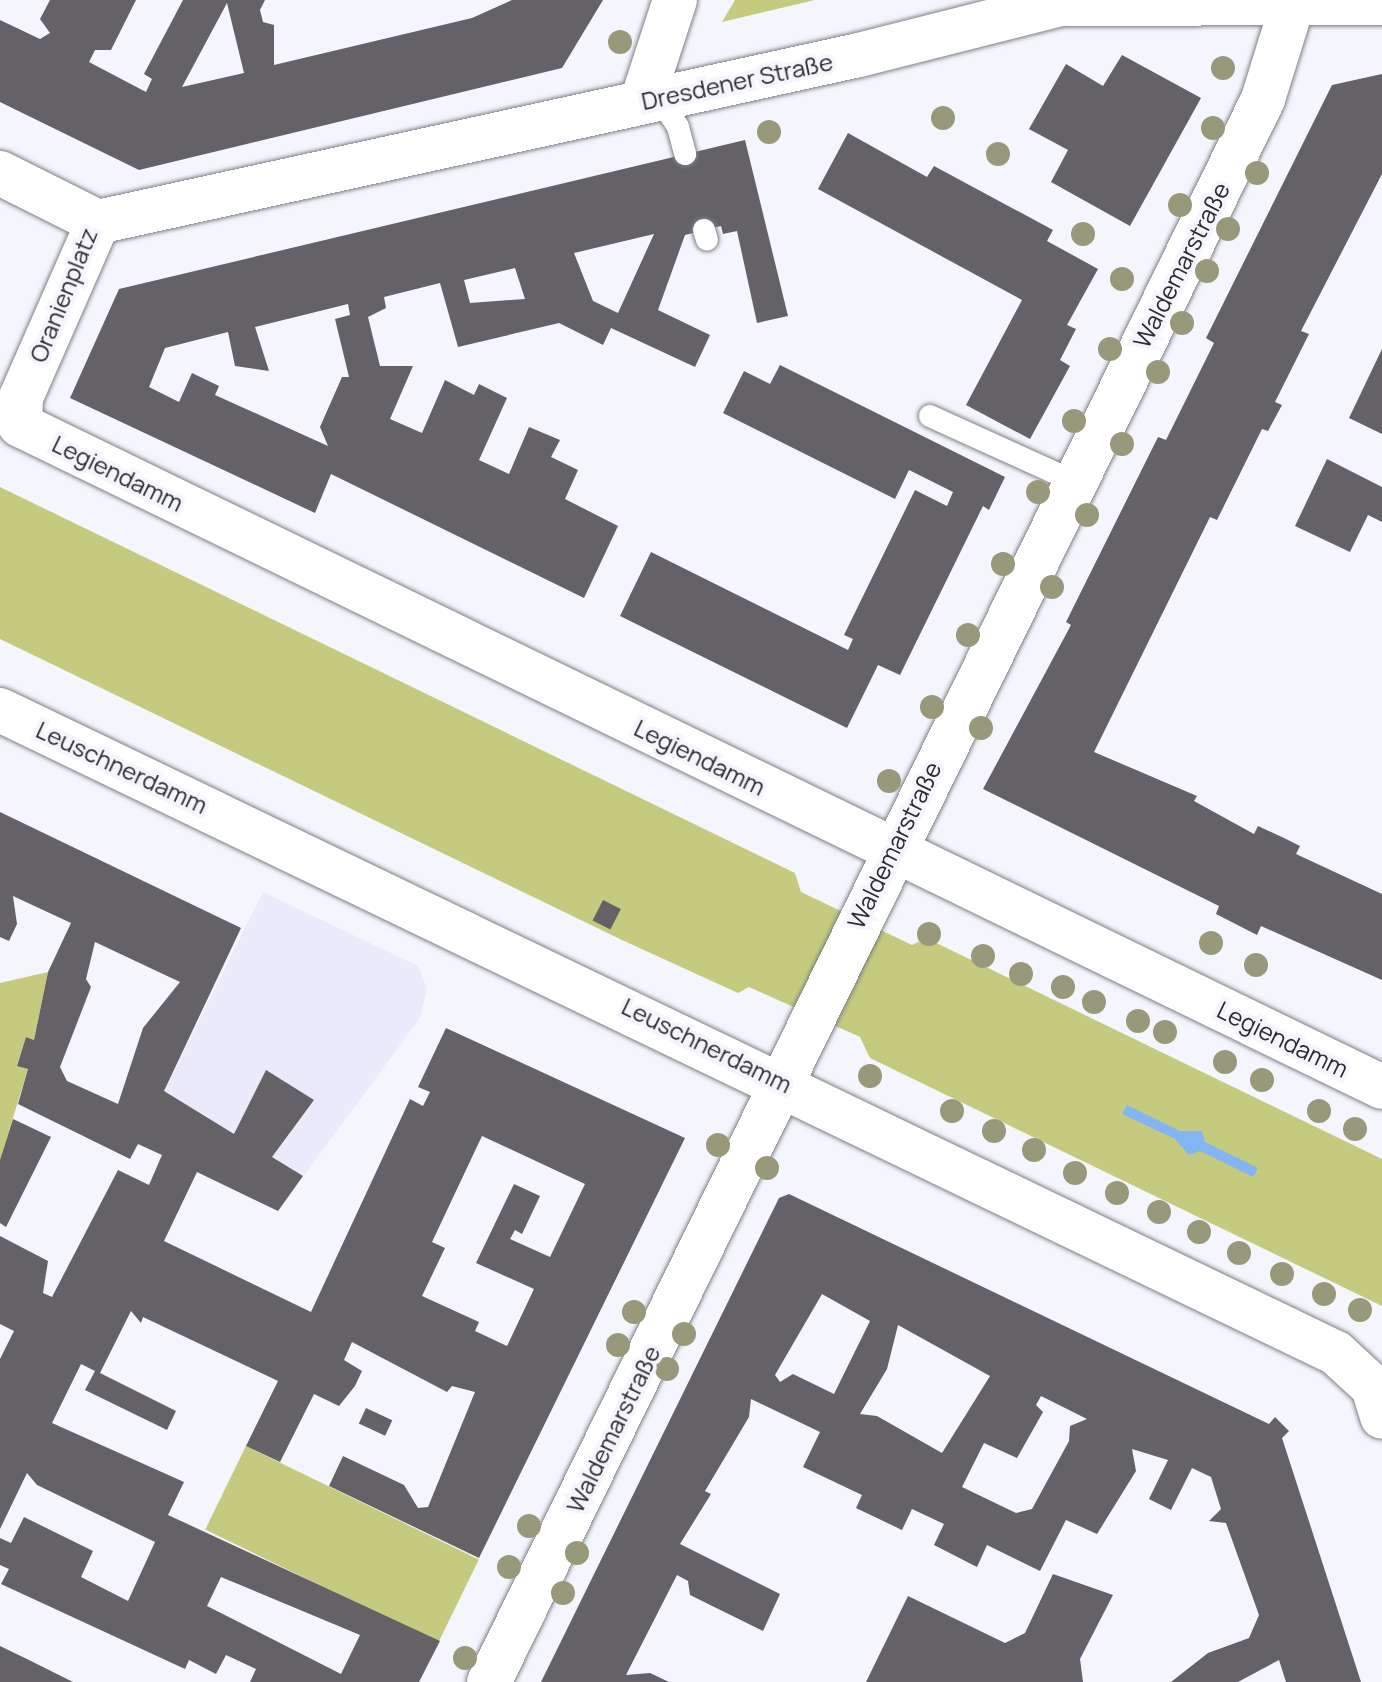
<!DOCTYPE html>
<html>
<head>
<meta charset="utf-8">
<style>
  body { margin:0 }
  #map { position:relative; width:1382px; height:1682px; overflow:hidden; background:#f4f5fd; font-family:Manrope,sans-serif }
  div>[style] { position:absolute }
  .education>* { inset:0; background:#ebeafb }
  .green>* { inset:0; background:#c5cb7e; transform-origin:0 0 }
  .water>* { inset:0; background:#84b5f3 }
  .building>* { inset:0; background:#646167; transform-origin:0 0 }
  .roads { filter:drop-shadow(0 0 2px #7f8087) drop-shadow(0 0 2px #7f8087) }
  .lane>* { height:22px; margin:-11px; padding:0 11px; transform-origin:11px; border-radius:11px; background:#fff }
  .street>* { height:44px; margin:-22px; padding:0 22px; transform-origin:22px; border-radius:22px; background:#fff }
  .trees>* { width:24px; height:24px; margin:-12px; border-radius:50%; background:#98997b }
  span { translate:-50% -50%; white-space:nowrap; text-align:center; line-height:1.15; -webkit-text-stroke:8px #f4f5fd; paint-order:stroke }
  .street-label { font-size:24px; color:#2c2c2f }
</style>
</head>
<body>
<div id="map">
  <div class="education">
    <div style="clip-path:polygon(263px 892px,418px 966px,427px 988px,420px 1018px,278px 1211px,197px 1172px,156px 1171px,162px 1155px,138px 1144px)"></div>
  </div>
  <div class="green">
    <div style="clip-path:polygon(735px 0,815px 0,722px 22px)"></div>
    <div style="clip-path:polygon(0 487px,795px 873px,801px 892px,912px 945px,926px 938px,1382px 1159px,1382px 1306px,870px 1058px,860px 1037px,749px 987px,738px 993px,622px 940px,0 639px)"></div>
    <div style="clip-path:polygon(48px 972px,34px 1040px,26px 1037px,17px 1065px,28px 1069px,0 1160px,0 983px)"></div>
    <div style="left:246px;top:1446px;width:259px;height:93px;rotate:26deg"></div>
  </div>
  <div class="water">
    <div style="clip-path:polygon(1127px 1105px,1180px 1131px,1202px 1131px,1205px 1142px,1258px 1168px,1253px 1177px,1200px 1151px,1189px 1155px,1175px 1139px,1122px 1114px)"></div>
  </div>
  <div class="building">
    <div style="clip-path:polygon(evenodd,50px 0,136px 0,111px 50px,95px 50px,89px 62px,146px 92px,152px 79px,144px 74px,183px 0,265px 0,260px 10px,263px 22px,274px 25px,274px 65px,472px 18px,512px 0,603px 0,562px 68px,139px 170px,0 102px,0 20px,40px 39px,50px 33px,40px 19px,50px 0,227px 3px,244px 73px,182px 87px,227px 3px)"></div>
    <div style="clip-path:polygon(1122px 55px,1201px 98px,1130px 226px,1051px 182px,1068px 150px,1029px 129px,1066px 64px,1103px 86px)"></div>
    <div style="clip-path:polygon(1382px 74px,1382px 174px,1301px 331px,1309px 334px,1275px 402px,1282px 405px,1268px 431px,1262px 429px,1217px 520px,1210px 517px,1094px 752px,1197px 796px,1194px 801px,1254px 834px,1258px 826px,1284px 838px,1300px 846px,1296px 854px,1382px 894px,1382px 980px,1261px 926px,1257px 935px,1216px 914px,1219px 906px,983px 789px,1071px 625px,1066px 622px,1158px 437px,1166px 440px,1214px 343px,1206px 338px,1332px 85px)"></div>
    <div style="clip-path:polygon(848px 133px,927px 177px,934px 166px,1053px 230px,1047px 241px,1098px 269px,1067px 325px,1076px 329px,1060px 360px,1070px 366px,1030px 439px,966px 405px,1022px 300px,818px 189px)"></div>
    <div style="clip-path:polygon(evenodd,745px 140px,788px 316px,757px 323px,737px 231px,723px 234px,721px 226px,685px 235px,658px 310px,710px 335px,695px 367px,611px 328px,603px 345px,559px 323px,458px 347px,440px 283px,384px 297px,386px 308px,368px 317px,380px 366px,413px 366px,390px 419px,422px 433px,445px 380px,474px 395px,479px 384px,507px 398px,479px 460px,509px 474px,529px 427px,560px 440px,551px 457px,578px 470px,565px 499px,618px 526px,584px 598px,331px 474px,315px 513px,70px 398px,119px 289px,745px 140px,654px 234px,618px 313px,593px 301px,574px 253px,654px 234px,745px 140px,515px 268px,525px 299px,470px 303px,464px 280px,515px 268px,745px 140px,348px 304px,350px 315px,335px 319px,349px 377px,342px 377px,320px 427px,328px 446px,215px 395px,219px 386px,192px 373px,179px 402px,149px 387px,165px 348px,228px 332px,235px 366px,269px 371px,255px 327px,348px 304px)"></div>
    <div style="clip-path:polygon(1382px 349px,1382px 434px,1349px 418px)"></div>
    <div style="clip-path:polygon(780px 365px,1005px 477px,989px 510px,983px 506px,900px 675px,878px 665px,847px 728px,620px 616px,651px 552px,848px 650px,853px 639px,844px 635px,915px 490px,947px 506px,953px 492px,909px 470px,895px 499px,723px 413px,744px 371px,770px 384px)"></div>
    <div style="clip-path:polygon(1327px 459px,1382px 487px,1382px 522px,1368px 515px,1350px 552px,1295px 526px)"></div>
    <div style="clip-path:polygon(evenodd,0 812px,241px 928px,164px 1091px,234px 1134px,266px 1070px,314px 1100px,272px 1157px,303px 1176px,278px 1211px,197px 1172px,164px 1241px,311px 1312px,410px 1099px,423px 1106px,430px 1092px,418px 1087px,446px 1028px,685px 1138px,479px 1558px,329px 1486px,343px 1456px,404px 1485px,418px 1508px,428px 1507px,475px 1392px,452px 1386px,447px 1392px,352px 1342px,344px 1360px,362px 1371px,355px 1386px,339px 1406px,314px 1394px,280px 1462px,246px 1446px,278px 1381px,143px 1317px,141px 1323px,131px 1311px,100px 1373px,176px 1411px,167px 1430px,85px 1390px,95px 1371px,81px 1364px,52px 1423px,184px 1482px,168px 1515px,440px 1641px,419px 1682px,250px 1682px,256px 1669px,226px 1655px,216px 1674px,189px 1660px,185px 1669px,1px 1584px,9px 1569px,0 1565px,0 1538px,11px 1543px,24px 1517px,93px 1551px,81px 1577px,128px 1601px,155px 1542px,37px 1485px,27px 1473px,0 1529px,0 1359px,14px 1331px,0 1324px,0 1236px,48px 1261px,43px 1293px,52px 1297px,118px 1170px,149px 1185px,162px 1155px,138px 1144px,130px 1159px,18px 1104px,28px 1069px,17px 1066px,26px 1037px,34px 1040px,48px 972px,71px 923px,13px 896px,17px 924px,9px 941px,0 937px,0 812px,95px 942px,180px 982px,143px 1028px,118px 1104px,67px 1081px,60px 1067px,91px 987px,86px 979px,95px 942px,0 812px,482px 1136px,585px 1184px,550px 1257px,510px 1239px,515px 1230px,522px 1234px,540px 1196px,514px 1184px,476px 1263px,534px 1289px,507px 1346px,475px 1331px,479px 1322px,422px 1296px,445px 1248px,432px 1242px,482px 1136px,0 812px,221px 1577px,360px 1635px,341px 1674px,207px 1606px,221px 1577px)"></div>
    <div style="left:603px;top:900px;width:20px;height:23px;rotate:27deg"></div>
    <div style="clip-path:polygon(13px 1119px,51px 1137px,6px 1227px,0 1223px,0 1160px)"></div>
    <div style="clip-path:polygon(evenodd,789px 1194px,1269px 1424px,1275px 1417px,1289px 1431px,1282px 1438px,1361px 1682px,1286px 1682px,1279px 1660px,1238px 1682px,1171px 1682px,1208px 1653px,1249px 1638px,1259px 1615px,1226px 1523px,1209px 1521px,1221px 1509px,1211px 1477px,1192px 1468px,1171px 1510px,1149px 1499px,1168px 1460px,1132px 1449px,1136px 1471px,1097px 1534px,1066px 1520px,1040px 1571px,987px 1545px,977px 1567px,934px 1545px,944px 1524px,912px 1509px,902px 1530px,856px 1508px,862px 1495px,803px 1467px,820px 1432px,751px 1399px,749px 1417px,705px 1491px,711px 1494px,680px 1544px,780px 1594px,763px 1631px,690px 1595px,688px 1581px,677px 1575px,626px 1675px,650px 1673px,669px 1682px,541px 1682px,779px 1198px,789px 1194px,822px 1294px,870px 1321px,834px 1394px,793px 1374px,780px 1382px,775px 1375px,822px 1294px,789px 1194px,898px 1325px,990px 1376px,942px 1453px,877px 1416px,860px 1414px,887px 1369px,898px 1325px,789px 1194px,1041px 1396px,1087px 1419px,1070px 1426px,1069px 1441px,1032px 1509px,1016px 1513px,962px 1487px,984px 1443px,1017px 1458px,1043px 1412px,1036px 1405px,1041px 1396px)"></div>
    <div style="left:366px;top:1408px;width:29px;height:17px;rotate:25deg"></div>
    <div style="clip-path:polygon(1053px 1574px,1113px 1595px,1080px 1659px,1083px 1682px,866px 1682px,908px 1596px,1005px 1643px,1025px 1633px)"></div>
    <div style="clip-path:polygon(0 1646px,29px 1660px,73px 1682px,0 1682px)"></div>
  </div>
  <div class="roads">
    <div class="lane">
      <div style="left:651px;top:104px;width:17px;rotate:21deg"></div>
      <div style="left:667px;top:110px;width:20px;rotate:57deg"></div>
      <div style="left:678px;top:127px;width:28px;rotate:75deg"></div>
      <div style="left:704px;top:230px;width:10px;rotate:73deg"></div>
      <div style="left:930px;top:416px;width:157px;rotate:24.4deg"></div>
    </div>
    <div class="street">
      <div style="left:642px;top:101px;width:106px;rotate:-71.9deg"></div>
      <div style="left:0;top:173px;width:110px;rotate:26.6deg"></div>
      <div style="left:98px;top:222px;width:191px;rotate:113.7deg"></div>
      <div style="left:21px;top:397px;width:28px;rotate:92deg"></div>
      <div style="left:20px;top:425px;width:1514px;rotate:25.92deg"></div>
      <div style="left:98px;top:222px;width:779px;rotate:-12.38deg"></div>
      <div style="left:859px;top:55px;width:207px;rotate:-14.2deg"></div>
      <div style="left:1060px;top:4px;width:322px;rotate:-0.2deg"></div>
      <div style="left:0;top:710px;width:1483px;rotate:25.7deg"></div>
      <div style="left:1336px;top:1353px;width:50px;rotate:42.6deg"></div>
      <div style="left:1373px;top:1387px;width:31px;rotate:73deg"></div>
      <div style="left:489px;top:1682px;width:1762px;rotate:-63.94deg"></div>
      <div style="left:1263px;top:99px;width:97px;rotate:-72.7deg"></div>
    </div>
  </div>
  <div class="trees">
    <div style="left:620px;top:42px"></div>
    <div style="left:1223px;top:68px"></div>
    <div style="left:943px;top:118px"></div>
    <div style="left:1213px;top:128px"></div>
    <div style="left:769px;top:132px"></div>
    <div style="left:998px;top:154px"></div>
    <div style="left:1257px;top:173px"></div>
    <div style="left:1180px;top:205px"></div>
    <div style="left:1228px;top:229px"></div>
    <div style="left:1083px;top:234px"></div>
    <div style="left:1207px;top:271px"></div>
    <div style="left:1122px;top:279px"></div>
    <div style="left:1182px;top:323px"></div>
    <div style="left:1110px;top:349px"></div>
    <div style="left:1158px;top:372px"></div>
    <div style="left:1074px;top:421px"></div>
    <div style="left:1122px;top:444px"></div>
    <div style="left:1038px;top:492px"></div>
    <div style="left:1087px;top:515px"></div>
    <div style="left:1003px;top:564px"></div>
    <div style="left:1052px;top:587px"></div>
    <div style="left:968px;top:635px"></div>
    <div style="left:932px;top:707px"></div>
    <div style="left:981px;top:728px"></div>
    <div style="left:889px;top:781px"></div>
    <div style="left:929px;top:934px"></div>
    <div style="left:1211px;top:943px"></div>
    <div style="left:983px;top:956px"></div>
    <div style="left:1256px;top:965px"></div>
    <div style="left:1021px;top:974px"></div>
    <div style="left:1063px;top:987px"></div>
    <div style="left:1094px;top:1002px"></div>
    <div style="left:1138px;top:1021px"></div>
    <div style="left:1165px;top:1032px"></div>
    <div style="left:1225px;top:1062px"></div>
    <div style="left:870px;top:1076px"></div>
    <div style="left:1262px;top:1080px"></div>
    <div style="left:952px;top:1111px"></div>
    <div style="left:1319px;top:1111px"></div>
    <div style="left:1355px;top:1129px"></div>
    <div style="left:994px;top:1131px"></div>
    <div style="left:718px;top:1145px"></div>
    <div style="left:1034px;top:1150px"></div>
    <div style="left:767px;top:1168px"></div>
    <div style="left:1075px;top:1173px"></div>
    <div style="left:1117px;top:1193px"></div>
    <div style="left:1159px;top:1212px"></div>
    <div style="left:1199px;top:1232px"></div>
    <div style="left:1239px;top:1253px"></div>
    <div style="left:1282px;top:1274px"></div>
    <div style="left:1324px;top:1294px"></div>
    <div style="left:1360px;top:1310px"></div>
    <div style="left:634px;top:1312px"></div>
    <div style="left:684px;top:1334px"></div>
    <div style="left:618px;top:1345px"></div>
    <div style="left:667px;top:1369px"></div>
    <div style="left:529px;top:1526px"></div>
    <div style="left:577px;top:1553px"></div>
    <div style="left:509px;top:1567px"></div>
    <div style="left:563px;top:1593px"></div>
    <div style="left:465px;top:1658px"></div>
  </div>
  <div class="street-label">
    <span style="left:737px;top:81px;rotate:-12deg">Dresdener Straße</span>
    <span style="left:1181px;top:265px;rotate:-63deg">Waldemarstraße</span>
    <span style="left:63px;top:295px;rotate:-68deg">Oranienplatz</span>
    <span style="left:118px;top:473px;rotate:26deg">Legiendamm</span>
    <span style="left:700px;top:757px;rotate:26deg">Legiendamm</span>
    <span style="left:122px;top:767px;rotate:25deg">Leuschnerdamm</span>
    <span style="left:894px;top:845px;rotate:-64deg">Waldemarstraße</span>
    <span style="left:1283px;top:1039px;rotate:26deg">Legiendamm</span>
    <span style="left:707px;top:1045px;rotate:26deg">Leuschnerdamm</span>
    <span style="left:613px;top:1429px;rotate:-64deg">Waldemarstraße</span>
  </div>
</div>
</body>
</html>
